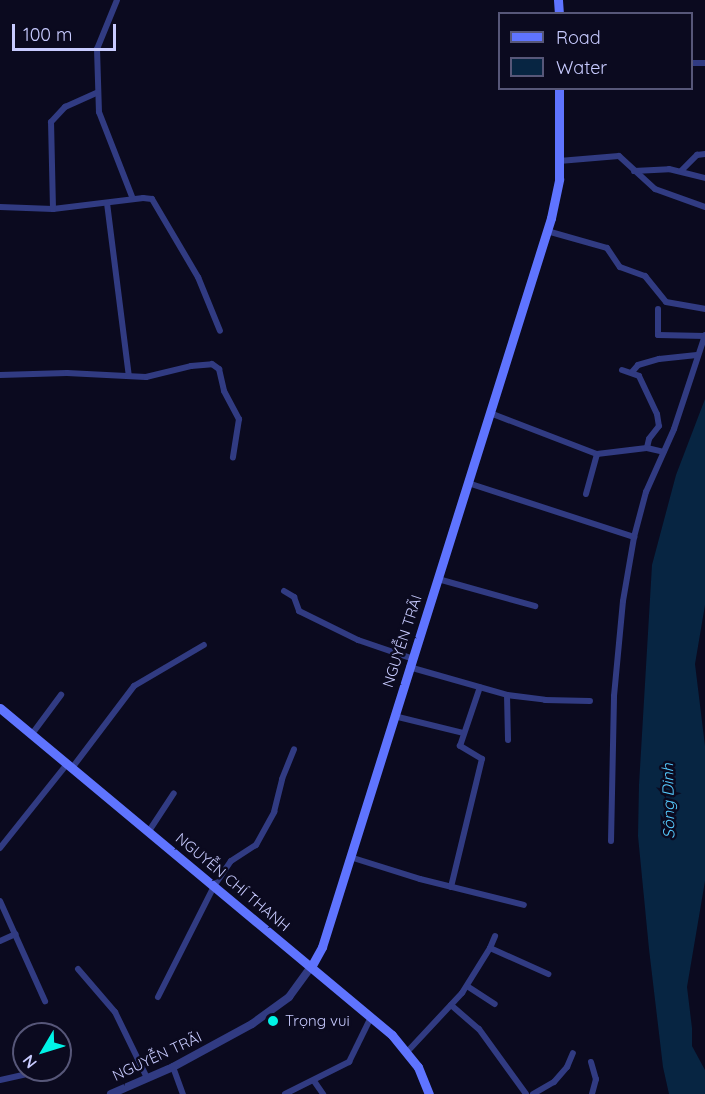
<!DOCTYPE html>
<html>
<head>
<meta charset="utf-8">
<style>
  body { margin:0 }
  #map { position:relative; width:705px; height:1094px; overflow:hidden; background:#0b0a1f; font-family:Quicksand,sans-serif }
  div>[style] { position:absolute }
  .water>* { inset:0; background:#072542 }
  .minor>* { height:6px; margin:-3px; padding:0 3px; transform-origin:3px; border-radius:3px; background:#313b82 }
  .tertiary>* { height:8px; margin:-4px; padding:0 4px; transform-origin:4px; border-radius:4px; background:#313b82 }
  .secondary>* { height:9px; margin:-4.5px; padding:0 4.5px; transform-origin:4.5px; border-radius:4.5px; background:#5f74ff }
  .dots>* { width:16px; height:16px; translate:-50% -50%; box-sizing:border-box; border:3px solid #0b0a1f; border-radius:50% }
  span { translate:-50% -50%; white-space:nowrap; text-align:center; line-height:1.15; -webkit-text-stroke:5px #0b0a1f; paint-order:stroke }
  .street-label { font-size:15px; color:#c8cbff }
  .poi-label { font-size:15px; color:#c8cbff }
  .left { translate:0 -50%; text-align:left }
  .water-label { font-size:16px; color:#56cbff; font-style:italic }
  .legend { position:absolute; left:498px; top:12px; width:195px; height:78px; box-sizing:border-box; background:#0b0a1f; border:2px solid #575779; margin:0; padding:8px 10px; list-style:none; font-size:18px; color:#c8cbff }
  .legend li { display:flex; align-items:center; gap:12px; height:30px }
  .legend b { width:30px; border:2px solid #575779 }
  .north { position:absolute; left:12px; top:1022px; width:60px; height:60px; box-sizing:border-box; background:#0b0a1f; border:2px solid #575779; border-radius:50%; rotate:232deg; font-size:16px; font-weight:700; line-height:24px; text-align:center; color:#c8cbff }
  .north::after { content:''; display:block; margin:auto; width:21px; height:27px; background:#00f3e6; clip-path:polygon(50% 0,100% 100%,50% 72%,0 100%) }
  .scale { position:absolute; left:12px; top:24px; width:104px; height:27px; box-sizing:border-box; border:3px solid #c8cbff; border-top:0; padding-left:8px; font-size:18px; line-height:21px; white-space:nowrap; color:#c8cbff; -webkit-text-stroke:4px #0b0a1f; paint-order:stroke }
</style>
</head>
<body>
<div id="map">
  <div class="water">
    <div style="clip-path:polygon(705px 399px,705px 605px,695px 664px,705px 746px,705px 881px,687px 987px,692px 1028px,692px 1046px,705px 1070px,705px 1094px,669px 1094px,663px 1067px,649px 949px,638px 836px,639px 785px,652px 565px,676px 475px)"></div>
  </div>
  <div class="minor">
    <div style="left:117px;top:0;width:53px;rotate:112.2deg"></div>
    <div style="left:97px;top:49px;width:63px;rotate:88.2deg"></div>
    <div style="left:99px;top:112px;width:93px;rotate:68.7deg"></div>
    <div style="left:692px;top:63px;width:13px"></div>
    <div style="left:559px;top:161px;width:60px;rotate:-4.8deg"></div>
    <div style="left:619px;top:156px;width:49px;rotate:42.5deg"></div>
    <div style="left:655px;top:189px;width:53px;rotate:19.8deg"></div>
    <div style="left:634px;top:171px;width:35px;rotate:-3deg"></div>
    <div style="left:669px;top:169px;width:37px;rotate:14deg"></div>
    <div style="left:681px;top:171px;width:23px;rotate:-45deg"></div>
    <div style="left:697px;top:155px;width:8px;rotate:-7deg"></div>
    <div style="left:107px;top:203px;width:174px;rotate:82.8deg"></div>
    <div style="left:0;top:207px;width:53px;rotate:2.2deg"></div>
    <div style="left:53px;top:209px;width:91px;rotate:-7deg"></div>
    <div style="left:143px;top:198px;width:9px;rotate:6deg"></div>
    <div style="left:152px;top:199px;width:91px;rotate:59.5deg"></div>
    <div style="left:198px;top:277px;width:58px;rotate:67.8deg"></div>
    <div style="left:53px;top:209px;width:87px;rotate:-91.3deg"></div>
    <div style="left:51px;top:122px;width:21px;rotate:-47deg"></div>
    <div style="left:65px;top:107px;width:36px;rotate:-24deg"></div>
    <div style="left:547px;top:231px;width:62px;rotate:15.8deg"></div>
    <div style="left:607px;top:248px;width:23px;rotate:56deg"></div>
    <div style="left:620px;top:267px;width:27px;rotate:20deg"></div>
    <div style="left:645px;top:276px;width:33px;rotate:51deg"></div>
    <div style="left:666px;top:302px;width:40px;rotate:10deg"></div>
    <div style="left:658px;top:309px;width:26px;rotate:90deg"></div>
    <div style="left:658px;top:335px;width:47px;rotate:1.2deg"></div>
    <div style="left:622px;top:370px;width:18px;rotate:19deg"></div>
    <div style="left:639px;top:376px;width:42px;rotate:64.7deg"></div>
    <div style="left:657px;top:414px;width:12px;rotate:81deg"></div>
    <div style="left:659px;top:426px;width:16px;rotate:128deg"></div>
    <div style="left:649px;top:439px;width:9px;rotate:103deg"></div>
    <div style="left:632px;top:372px;width:9px;rotate:-49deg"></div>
    <div style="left:638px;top:365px;width:22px;rotate:-16deg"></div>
    <div style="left:659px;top:359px;width:38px;rotate:-6deg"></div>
    <div style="left:0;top:375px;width:67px;rotate:-1.7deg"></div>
    <div style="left:67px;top:373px;width:79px;rotate:2.9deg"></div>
    <div style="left:146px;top:377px;width:46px;rotate:-13.7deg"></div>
    <div style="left:191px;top:366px;width:21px;rotate:-5deg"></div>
    <div style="left:212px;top:364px;width:9px;rotate:36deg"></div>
    <div style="left:219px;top:369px;width:23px;rotate:77deg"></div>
    <div style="left:224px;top:391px;width:32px;rotate:62deg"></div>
    <div style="left:239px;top:419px;width:39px;rotate:99deg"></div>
    <div style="left:490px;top:413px;width:115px;rotate:21deg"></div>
    <div style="left:597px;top:454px;width:50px;rotate:-6.8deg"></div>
    <div style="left:647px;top:448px;width:17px;rotate:13deg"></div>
    <div style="left:468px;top:483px;width:175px;rotate:18deg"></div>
    <div style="left:586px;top:494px;width:41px;rotate:-74.6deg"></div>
    <div style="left:438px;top:579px;width:101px;rotate:15.6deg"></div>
    <div style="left:284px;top:591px;width:12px;rotate:31deg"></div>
    <div style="left:294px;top:597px;width:15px;rotate:70deg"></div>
    <div style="left:299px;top:611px;width:66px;rotate:26.2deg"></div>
    <div style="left:358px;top:640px;width:56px;rotate:18.8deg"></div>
    <div style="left:409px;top:667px;width:102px;rotate:15.9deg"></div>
    <div style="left:507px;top:695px;width:38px;rotate:7deg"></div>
    <div style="left:545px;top:700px;width:45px;rotate:1.3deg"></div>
    <div style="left:507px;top:695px;width:45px;rotate:88.7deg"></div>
    <div style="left:394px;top:716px;width:72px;rotate:13.7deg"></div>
    <div style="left:32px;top:734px;width:49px;rotate:-53.4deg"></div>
    <div style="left:72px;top:768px;width:103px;rotate:-52.9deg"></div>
    <div style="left:134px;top:686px;width:81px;rotate:-30.4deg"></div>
    <div style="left:149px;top:831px;width:45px;rotate:-56.7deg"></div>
    <div style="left:611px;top:841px;width:145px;rotate:-88.8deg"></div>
    <div style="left:614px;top:696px;width:95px;rotate:-84.6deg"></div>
    <div style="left:623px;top:601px;width:65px;rotate:-80.2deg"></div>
    <div style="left:634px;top:537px;width:47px;rotate:-75.1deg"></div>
    <div style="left:646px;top:492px;width:69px;rotate:-66deg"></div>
    <div style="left:674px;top:429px;width:99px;rotate:-71.7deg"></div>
    <div style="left:0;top:848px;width:107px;rotate:-51.4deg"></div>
    <div style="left:350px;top:857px;width:73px;rotate:17.4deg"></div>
    <div style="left:420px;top:879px;width:107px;rotate:14deg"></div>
    <div style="left:451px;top:887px;width:132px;rotate:-76.4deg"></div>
    <div style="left:482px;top:759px;width:26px;rotate:-149deg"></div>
    <div style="left:460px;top:746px;width:62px;rotate:-71.3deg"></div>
    <div style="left:0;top:901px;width:110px;rotate:65.8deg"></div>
    <div style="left:0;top:941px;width:17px;rotate:-24deg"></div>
    <div style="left:490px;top:948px;width:13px;rotate:-67deg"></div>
    <div style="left:78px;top:969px;width:57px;rotate:49.3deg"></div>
    <div style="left:115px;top:1012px;width:73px;rotate:64.1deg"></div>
    <div style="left:467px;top:986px;width:33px;rotate:33deg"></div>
    <div style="left:158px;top:997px;width:124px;rotate:-63.2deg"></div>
    <div style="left:214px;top:886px;width:30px;rotate:-56deg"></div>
    <div style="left:231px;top:861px;width:30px;rotate:-33deg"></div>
    <div style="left:256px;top:845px;width:38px;rotate:-61deg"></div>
    <div style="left:274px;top:812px;width:34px;rotate:-76deg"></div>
    <div style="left:282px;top:779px;width:32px;rotate:-68deg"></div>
    <div style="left:451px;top:1005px;width:37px;rotate:41deg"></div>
    <div style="left:479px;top:1029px;width:80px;rotate:54.1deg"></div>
    <div style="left:407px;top:1052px;width:81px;rotate:-47deg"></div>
    <div style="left:462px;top:993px;width:53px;rotate:-58.1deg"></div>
    <div style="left:490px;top:948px;width:64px;rotate:24.1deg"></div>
    <div style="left:591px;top:1062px;width:18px;rotate:74deg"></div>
    <div style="left:596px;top:1079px;width:16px;rotate:105deg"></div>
    <div style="left:173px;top:1067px;width:29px;rotate:70deg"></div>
    <div style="left:0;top:1080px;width:46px;rotate:-12.5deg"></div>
    <div style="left:314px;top:1081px;width:16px;rotate:55deg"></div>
    <div style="left:285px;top:1094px;width:72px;rotate:-26.6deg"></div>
    <div style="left:349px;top:1062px;width:50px;rotate:-63.9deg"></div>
    <div style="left:533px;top:1094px;width:24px;rotate:-30deg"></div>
    <div style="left:554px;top:1082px;width:20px;rotate:-49deg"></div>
    <div style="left:567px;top:1067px;width:15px;rotate:-67deg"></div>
  </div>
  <div class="tertiary">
    <div style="left:111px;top:1094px;width:68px;rotate:-23.5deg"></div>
    <div style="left:173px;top:1067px;width:90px;rotate:-28.6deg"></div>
    <div style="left:252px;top:1024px;width:46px;rotate:-36.1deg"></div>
    <div style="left:289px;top:997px;width:37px;rotate:-54deg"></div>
  </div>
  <div class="secondary">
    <div style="left:558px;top:0;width:14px;rotate:86deg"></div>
    <div style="left:0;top:708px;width:510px;rotate:39.83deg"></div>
    <div style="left:392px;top:1035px;width:41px;rotate:50.9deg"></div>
    <div style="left:418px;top:1067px;width:29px;rotate:68deg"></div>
    <div style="left:311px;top:967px;width:23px;rotate:-61deg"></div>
    <div style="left:322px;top:947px;width:764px;rotate:-72.56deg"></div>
    <div style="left:551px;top:218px;width:40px;rotate:-78deg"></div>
    <div style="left:559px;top:179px;width:91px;rotate:-90deg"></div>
  </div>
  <div class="dots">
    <div style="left:273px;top:1021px;background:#00f3e6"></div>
  </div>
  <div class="street-label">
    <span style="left:402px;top:641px;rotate:-72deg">NGUYỄN TRÃI</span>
    <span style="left:233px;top:882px;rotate:40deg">NGUYỄN CHÍ THANH</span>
    <span style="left:157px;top:1056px;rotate:-25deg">NGUYỄN TRÃI</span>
  </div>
  <div class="poi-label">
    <span class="left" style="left:285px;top:1021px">Trọng vui</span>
  </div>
  <div class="water-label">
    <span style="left:668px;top:801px;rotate:-91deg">Sông Dinh</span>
  </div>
  <ul class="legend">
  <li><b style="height:8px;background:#5f74ff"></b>Road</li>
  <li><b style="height:16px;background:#072542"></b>Water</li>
  </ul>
  <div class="north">N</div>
  <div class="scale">100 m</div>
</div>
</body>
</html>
